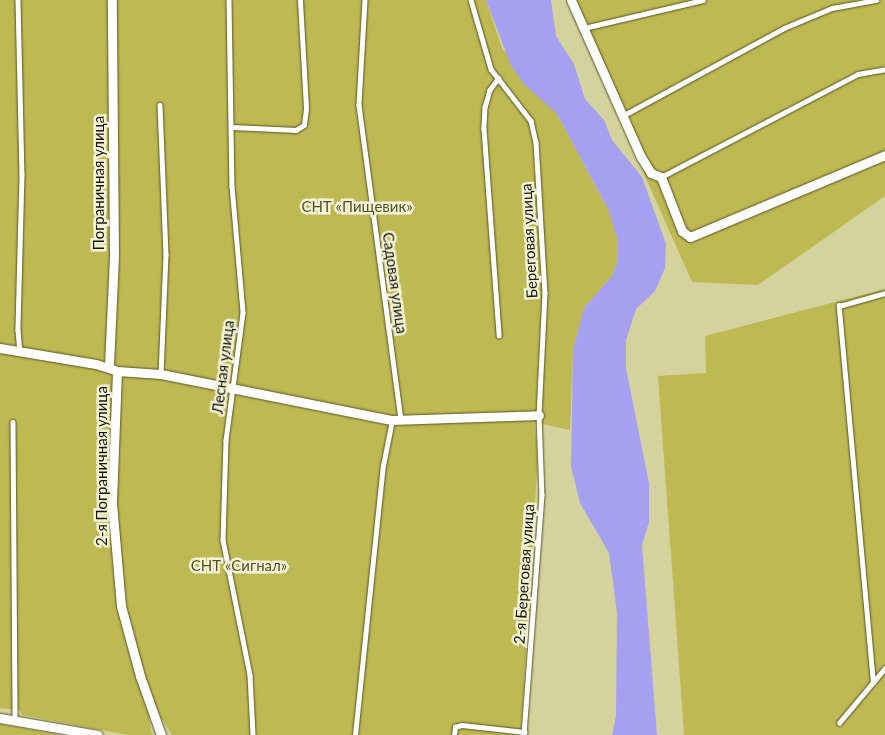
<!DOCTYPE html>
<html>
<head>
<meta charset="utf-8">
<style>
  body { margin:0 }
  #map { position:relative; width:885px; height:735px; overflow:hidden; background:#d5d39d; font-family:Lato,sans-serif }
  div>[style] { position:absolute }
  .green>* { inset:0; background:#bfb953 }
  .water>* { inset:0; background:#a5a0f0 }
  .roads { filter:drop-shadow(0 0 1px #585523) drop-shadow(0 0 1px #585523) }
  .lane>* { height:4.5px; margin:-2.25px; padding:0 2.25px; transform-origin:2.25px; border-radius:2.25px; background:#fff }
  .street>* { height:9px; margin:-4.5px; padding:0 4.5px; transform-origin:4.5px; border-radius:4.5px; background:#fff }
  span { translate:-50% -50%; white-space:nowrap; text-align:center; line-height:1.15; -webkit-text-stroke:5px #f3f2d7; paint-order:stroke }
  .street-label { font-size:15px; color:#161503 }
  .park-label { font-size:15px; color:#565322 }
</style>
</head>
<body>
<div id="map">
  <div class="green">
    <div style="clip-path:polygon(0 0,486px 0,502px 48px,557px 114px,609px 211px,617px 238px,618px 260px,612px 276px,584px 308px,573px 350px,570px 430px,534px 422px,538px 453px,521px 735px,172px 735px,160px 716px,149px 717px,152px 735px,128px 735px,22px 715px,20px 710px,0 708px)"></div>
    <div style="clip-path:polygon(567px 0,885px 0,885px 196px,758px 285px,692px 282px)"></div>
    <div style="clip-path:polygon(885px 289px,885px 735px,684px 735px,658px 376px,706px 373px,705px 336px)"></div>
    <div style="clip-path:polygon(0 724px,59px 735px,0 735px)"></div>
  </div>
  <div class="water">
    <div style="clip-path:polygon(486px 0,551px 0,556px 36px,574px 64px,585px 99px,604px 120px,612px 140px,642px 177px,666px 244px,665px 268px,655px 291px,636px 309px,626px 340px,626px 368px,649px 483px,649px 522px,642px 545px,657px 735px,612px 735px,616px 716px,617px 612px,609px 553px,580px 503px,571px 466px,573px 350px,584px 308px,612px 276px,618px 260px,617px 238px,609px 211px,557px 114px,525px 85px,511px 66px)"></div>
  </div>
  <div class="roads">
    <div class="lane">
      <div style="left:18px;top:0;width:174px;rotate:88.7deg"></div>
      <div style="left:22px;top:174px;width:156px;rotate:91.5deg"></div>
      <div style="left:18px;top:330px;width:21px;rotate:85deg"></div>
      <div style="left:229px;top:0;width:186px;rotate:89.1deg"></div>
      <div style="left:232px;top:186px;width:127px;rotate:85deg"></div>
      <div style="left:243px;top:313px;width:128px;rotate:97.6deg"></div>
      <div style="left:226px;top:440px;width:100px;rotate:91.7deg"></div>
      <div style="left:223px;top:540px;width:138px;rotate:78.7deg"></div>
      <div style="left:250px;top:675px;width:60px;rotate:87.1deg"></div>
      <div style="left:365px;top:0;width:105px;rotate:93.3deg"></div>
      <div style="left:359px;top:105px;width:318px;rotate:82.4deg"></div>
      <div style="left:471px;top:0;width:72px;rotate:73.8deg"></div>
      <div style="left:491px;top:69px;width:66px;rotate:52.4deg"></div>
      <div style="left:531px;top:121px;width:22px;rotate:77deg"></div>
      <div style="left:536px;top:142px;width:151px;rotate:86.6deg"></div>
      <div style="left:545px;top:293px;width:122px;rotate:92.8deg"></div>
      <div style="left:539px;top:415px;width:80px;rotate:87.9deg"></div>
      <div style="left:542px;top:495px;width:241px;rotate:94.3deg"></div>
      <div style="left:584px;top:28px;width:122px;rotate:-13.2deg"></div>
      <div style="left:499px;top:78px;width:15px;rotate:127deg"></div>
      <div style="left:490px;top:90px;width:18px;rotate:106deg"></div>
      <div style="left:485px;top:107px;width:22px;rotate:93deg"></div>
      <div style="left:484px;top:129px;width:207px;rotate:85.8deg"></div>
      <div style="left:160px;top:105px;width:150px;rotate:87.7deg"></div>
      <div style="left:166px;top:255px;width:119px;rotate:92.4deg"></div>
      <div style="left:624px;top:115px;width:182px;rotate:-28.5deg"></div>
      <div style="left:784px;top:28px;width:52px;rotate:-22.6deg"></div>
      <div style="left:832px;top:8px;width:45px;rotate:-10.3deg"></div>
      <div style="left:232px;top:127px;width:64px;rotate:2.7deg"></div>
      <div style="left:296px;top:130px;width:9px;rotate:-32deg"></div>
      <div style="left:304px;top:125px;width:17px;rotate:-83deg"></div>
      <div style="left:306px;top:108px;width:108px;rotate:-93.2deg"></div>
      <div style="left:661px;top:177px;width:222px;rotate:-27.6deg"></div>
      <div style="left:858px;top:74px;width:27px;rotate:-10deg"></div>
      <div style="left:13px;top:422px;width:299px;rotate:89.6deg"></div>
      <div style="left:873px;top:683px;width:379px;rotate:-95.2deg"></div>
      <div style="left:839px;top:306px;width:48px;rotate:-15.8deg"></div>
      <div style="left:839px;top:723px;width:72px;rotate:-50.1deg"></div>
      <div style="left:355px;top:735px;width:270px;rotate:-84.1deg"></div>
      <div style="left:383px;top:466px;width:47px;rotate:-78.9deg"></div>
      <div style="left:454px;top:735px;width:8px;rotate:-83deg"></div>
      <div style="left:455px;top:727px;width:7px;rotate:-16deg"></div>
      <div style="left:462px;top:725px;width:63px;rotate:6.3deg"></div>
    </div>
    <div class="street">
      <div style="left:571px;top:0;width:172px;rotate:66deg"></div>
      <div style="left:641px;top:157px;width:19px;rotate:58deg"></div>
      <div style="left:651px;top:173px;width:11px;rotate:22deg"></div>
      <div style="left:661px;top:177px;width:58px;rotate:68.7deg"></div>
      <div style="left:682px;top:231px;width:10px;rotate:37deg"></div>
      <div style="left:690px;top:237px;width:212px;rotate:-22.8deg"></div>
      <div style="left:0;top:348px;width:97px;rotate:9.5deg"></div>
      <div style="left:96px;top:364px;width:22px;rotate:18deg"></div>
      <div style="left:117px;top:371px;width:44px;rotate:3.9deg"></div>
      <div style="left:161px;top:374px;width:236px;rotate:11.3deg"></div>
      <div style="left:392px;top:420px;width:147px;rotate:-1.9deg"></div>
      <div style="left:109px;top:366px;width:112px;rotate:-87.4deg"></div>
      <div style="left:114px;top:254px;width:254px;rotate:-90.5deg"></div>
      <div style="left:117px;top:371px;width:132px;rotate:92.2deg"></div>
      <div style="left:112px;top:503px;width:103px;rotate:85deg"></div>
      <div style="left:121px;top:606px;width:73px;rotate:74.8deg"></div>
      <div style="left:140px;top:676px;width:63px;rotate:70.4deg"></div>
      <div style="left:0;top:718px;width:99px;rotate:9.8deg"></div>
    </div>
  </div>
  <div class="street-label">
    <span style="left:99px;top:183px;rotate:-90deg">Пограничная улица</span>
    <span style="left:529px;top:241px;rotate:-93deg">Береговая улица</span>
    <span style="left:395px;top:283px;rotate:82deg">Садовая улица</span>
    <span style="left:223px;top:367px;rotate:-83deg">Лесная улица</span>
    <span style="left:102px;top:466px;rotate:-90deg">2-я Пограничная улица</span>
    <span style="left:524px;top:574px;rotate:-86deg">2-я Береговая улица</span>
  </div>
  <div class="park-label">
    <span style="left:357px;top:207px">СНТ «Пищевик»</span>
    <span style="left:239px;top:566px">СНТ «Сигнал»</span>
  </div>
</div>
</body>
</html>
